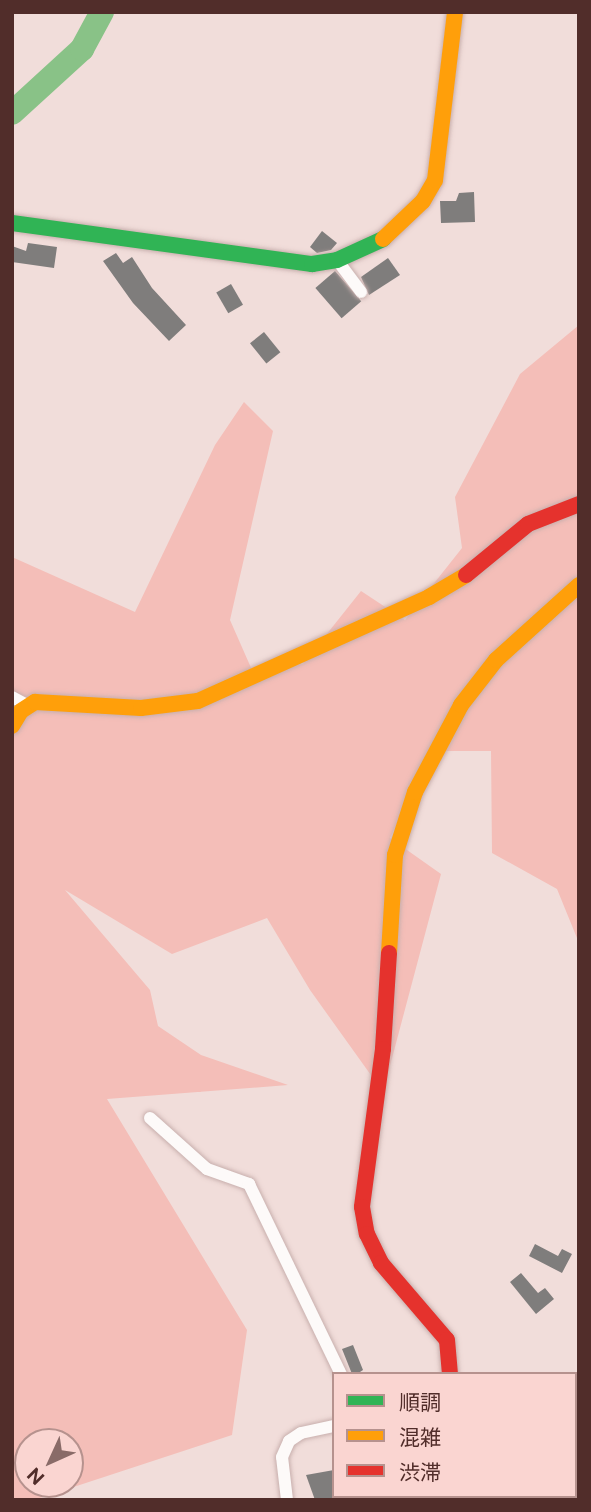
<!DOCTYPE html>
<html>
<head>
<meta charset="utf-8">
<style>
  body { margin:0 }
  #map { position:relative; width:591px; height:1512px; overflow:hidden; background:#f1ddda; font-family:"Public Sans","Noto Sans JP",sans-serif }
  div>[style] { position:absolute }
  .green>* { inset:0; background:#f4beb8 }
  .river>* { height:24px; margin:-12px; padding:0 12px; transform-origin:12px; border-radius:12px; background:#89c287 }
  .building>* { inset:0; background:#7f7d7c; transform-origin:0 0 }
  .roads { filter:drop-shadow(0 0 2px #c8afad) drop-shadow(0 0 2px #c8afad) }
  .street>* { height:12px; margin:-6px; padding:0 6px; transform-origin:6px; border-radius:6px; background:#fdfaf9 }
  .fast>* { height:16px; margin:-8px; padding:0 8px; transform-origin:8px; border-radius:8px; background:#30b455 }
  .slow>* { height:16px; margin:-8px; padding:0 8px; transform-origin:8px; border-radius:8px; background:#ff9f0a }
  .jam>* { height:16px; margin:-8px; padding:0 8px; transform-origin:8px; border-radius:8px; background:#e5322d }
  span { translate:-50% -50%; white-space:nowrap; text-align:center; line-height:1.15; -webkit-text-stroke:7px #fad5d1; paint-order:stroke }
  .frame { position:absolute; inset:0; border:14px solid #512d2a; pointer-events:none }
  .legend { position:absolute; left:332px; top:1372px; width:245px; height:126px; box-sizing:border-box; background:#fad5d1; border:2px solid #b6928e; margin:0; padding:9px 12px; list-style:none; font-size:21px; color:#512d2a }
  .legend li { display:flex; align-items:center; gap:14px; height:35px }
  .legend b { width:35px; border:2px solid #b6928e }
  .north { position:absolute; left:14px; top:1428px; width:70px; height:70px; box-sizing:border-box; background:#fad5d1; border:2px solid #b6928e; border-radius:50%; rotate:225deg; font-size:19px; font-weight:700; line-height:28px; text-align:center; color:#512d2a }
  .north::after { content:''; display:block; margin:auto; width:24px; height:32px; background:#896b68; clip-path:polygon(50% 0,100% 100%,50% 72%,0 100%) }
</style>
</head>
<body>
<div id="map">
  <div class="green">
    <div style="clip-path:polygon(evenodd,579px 325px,579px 943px,557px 889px,492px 853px,491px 751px,433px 751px,390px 838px,441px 874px,383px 1092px,310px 990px,267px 918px,172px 954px,65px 890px,150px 990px,158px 1026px,201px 1055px,288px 1085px,107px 1099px,247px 1330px,232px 1435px,34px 1500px,12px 1500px,12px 557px,135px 612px,215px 445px,244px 402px,273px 431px,230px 620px,252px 670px,303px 664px,361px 591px,405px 620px,462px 548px,455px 497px,520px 374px,579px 325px,28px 1442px,70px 1442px,70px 1484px,28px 1484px,28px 1442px)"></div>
  </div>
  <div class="river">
    <div style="left:12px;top:113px;width:95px;rotate:-42.4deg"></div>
    <div style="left:82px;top:49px;width:42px;rotate:-61.6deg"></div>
  </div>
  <div class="building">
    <div style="clip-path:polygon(474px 192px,475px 222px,441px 223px,440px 201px,456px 201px,459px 193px)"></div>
    <div style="clip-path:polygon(322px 231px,337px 243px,331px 250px,317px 253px,310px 247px)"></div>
    <div style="clip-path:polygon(28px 243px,57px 247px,54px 268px,12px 262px,12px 246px,26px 251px)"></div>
    <div style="clip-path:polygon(116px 253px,123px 263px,132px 257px,152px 288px,186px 325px,169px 341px,133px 303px,103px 261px)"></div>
    <div style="clip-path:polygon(388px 258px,400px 275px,369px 295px,361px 277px)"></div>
    <div style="left:335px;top:271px;width:40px;height:26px;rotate:49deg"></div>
    <div style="left:231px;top:284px;width:24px;height:17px;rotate:60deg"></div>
    <div style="left:264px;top:332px;width:26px;height:18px;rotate:51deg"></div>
    <div style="clip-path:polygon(535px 1244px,558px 1256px,562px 1249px,572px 1254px,562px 1273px,529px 1256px)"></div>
    <div style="clip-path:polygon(521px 1273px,538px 1293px,545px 1288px,554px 1299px,536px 1314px,510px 1282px)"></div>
    <div style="clip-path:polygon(353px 1345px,363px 1370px,357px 1374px,352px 1374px,342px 1349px)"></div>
    <div style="clip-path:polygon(334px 1470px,334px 1500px,315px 1500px,306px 1475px)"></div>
  </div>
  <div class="roads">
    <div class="street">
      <div style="left:337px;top:260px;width:40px;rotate:53deg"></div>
      <div style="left:12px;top:697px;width:17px;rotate:28deg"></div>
      <div style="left:150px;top:1118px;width:76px;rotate:41.8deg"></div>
      <div style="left:207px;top:1169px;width:45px;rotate:19.7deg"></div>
      <div style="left:249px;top:1184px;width:211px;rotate:64.2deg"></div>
      <div style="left:575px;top:1438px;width:4px;rotate:-14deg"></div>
      <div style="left:533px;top:1496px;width:4px;rotate:90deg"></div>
      <div style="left:287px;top:1500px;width:43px;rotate:-96.6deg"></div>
      <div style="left:282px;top:1457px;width:17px;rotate:-66deg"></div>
      <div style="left:289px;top:1441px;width:14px;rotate:-34deg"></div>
      <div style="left:301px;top:1433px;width:34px;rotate:-12deg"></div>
    </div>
    <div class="fast">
      <div style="left:12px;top:223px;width:303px;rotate:7.8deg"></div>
      <div style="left:312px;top:264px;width:25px;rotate:-9deg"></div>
      <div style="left:337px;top:260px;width:51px;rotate:-24.5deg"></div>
    </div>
    <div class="slow">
      <div style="left:383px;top:239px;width:55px;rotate:-43.5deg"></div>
      <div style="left:423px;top:201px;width:24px;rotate:-60deg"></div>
      <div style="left:435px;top:180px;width:169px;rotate:-83.2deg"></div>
      <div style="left:12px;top:726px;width:17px;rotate:-59deg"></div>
      <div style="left:21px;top:711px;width:17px;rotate:-33deg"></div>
      <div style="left:35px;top:702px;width:106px;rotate:3.2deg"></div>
      <div style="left:141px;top:708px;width:57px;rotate:-7deg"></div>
      <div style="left:198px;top:701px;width:253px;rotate:-24.2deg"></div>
      <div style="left:429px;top:597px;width:43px;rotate:-30.7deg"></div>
      <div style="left:389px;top:953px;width:98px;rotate:-86.5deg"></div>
      <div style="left:395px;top:855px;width:66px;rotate:-72.4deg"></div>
      <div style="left:415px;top:792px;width:98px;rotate:-62.1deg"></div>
      <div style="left:461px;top:705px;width:57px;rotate:-52.1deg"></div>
      <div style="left:496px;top:660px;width:112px;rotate:-42.1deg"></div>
    </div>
    <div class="jam">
      <div style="left:466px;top:575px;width:80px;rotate:-39.4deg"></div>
      <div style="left:528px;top:524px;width:55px;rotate:-21.4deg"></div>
      <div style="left:389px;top:953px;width:96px;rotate:93.6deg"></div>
      <div style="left:383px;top:1049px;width:159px;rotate:97.6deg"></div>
      <div style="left:362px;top:1207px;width:27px;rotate:80deg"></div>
      <div style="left:367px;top:1234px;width:32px;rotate:64deg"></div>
      <div style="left:381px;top:1263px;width:101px;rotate:49.4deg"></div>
      <div style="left:447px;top:1340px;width:34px;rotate:85deg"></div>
    </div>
  </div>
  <div class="frame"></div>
  <ul class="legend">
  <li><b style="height:9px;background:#30b455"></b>順調</li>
  <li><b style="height:9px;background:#ff9f0a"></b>混雑</li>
  <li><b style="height:9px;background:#e5322d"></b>渋滞</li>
  </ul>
  <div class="north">N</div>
</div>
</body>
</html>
